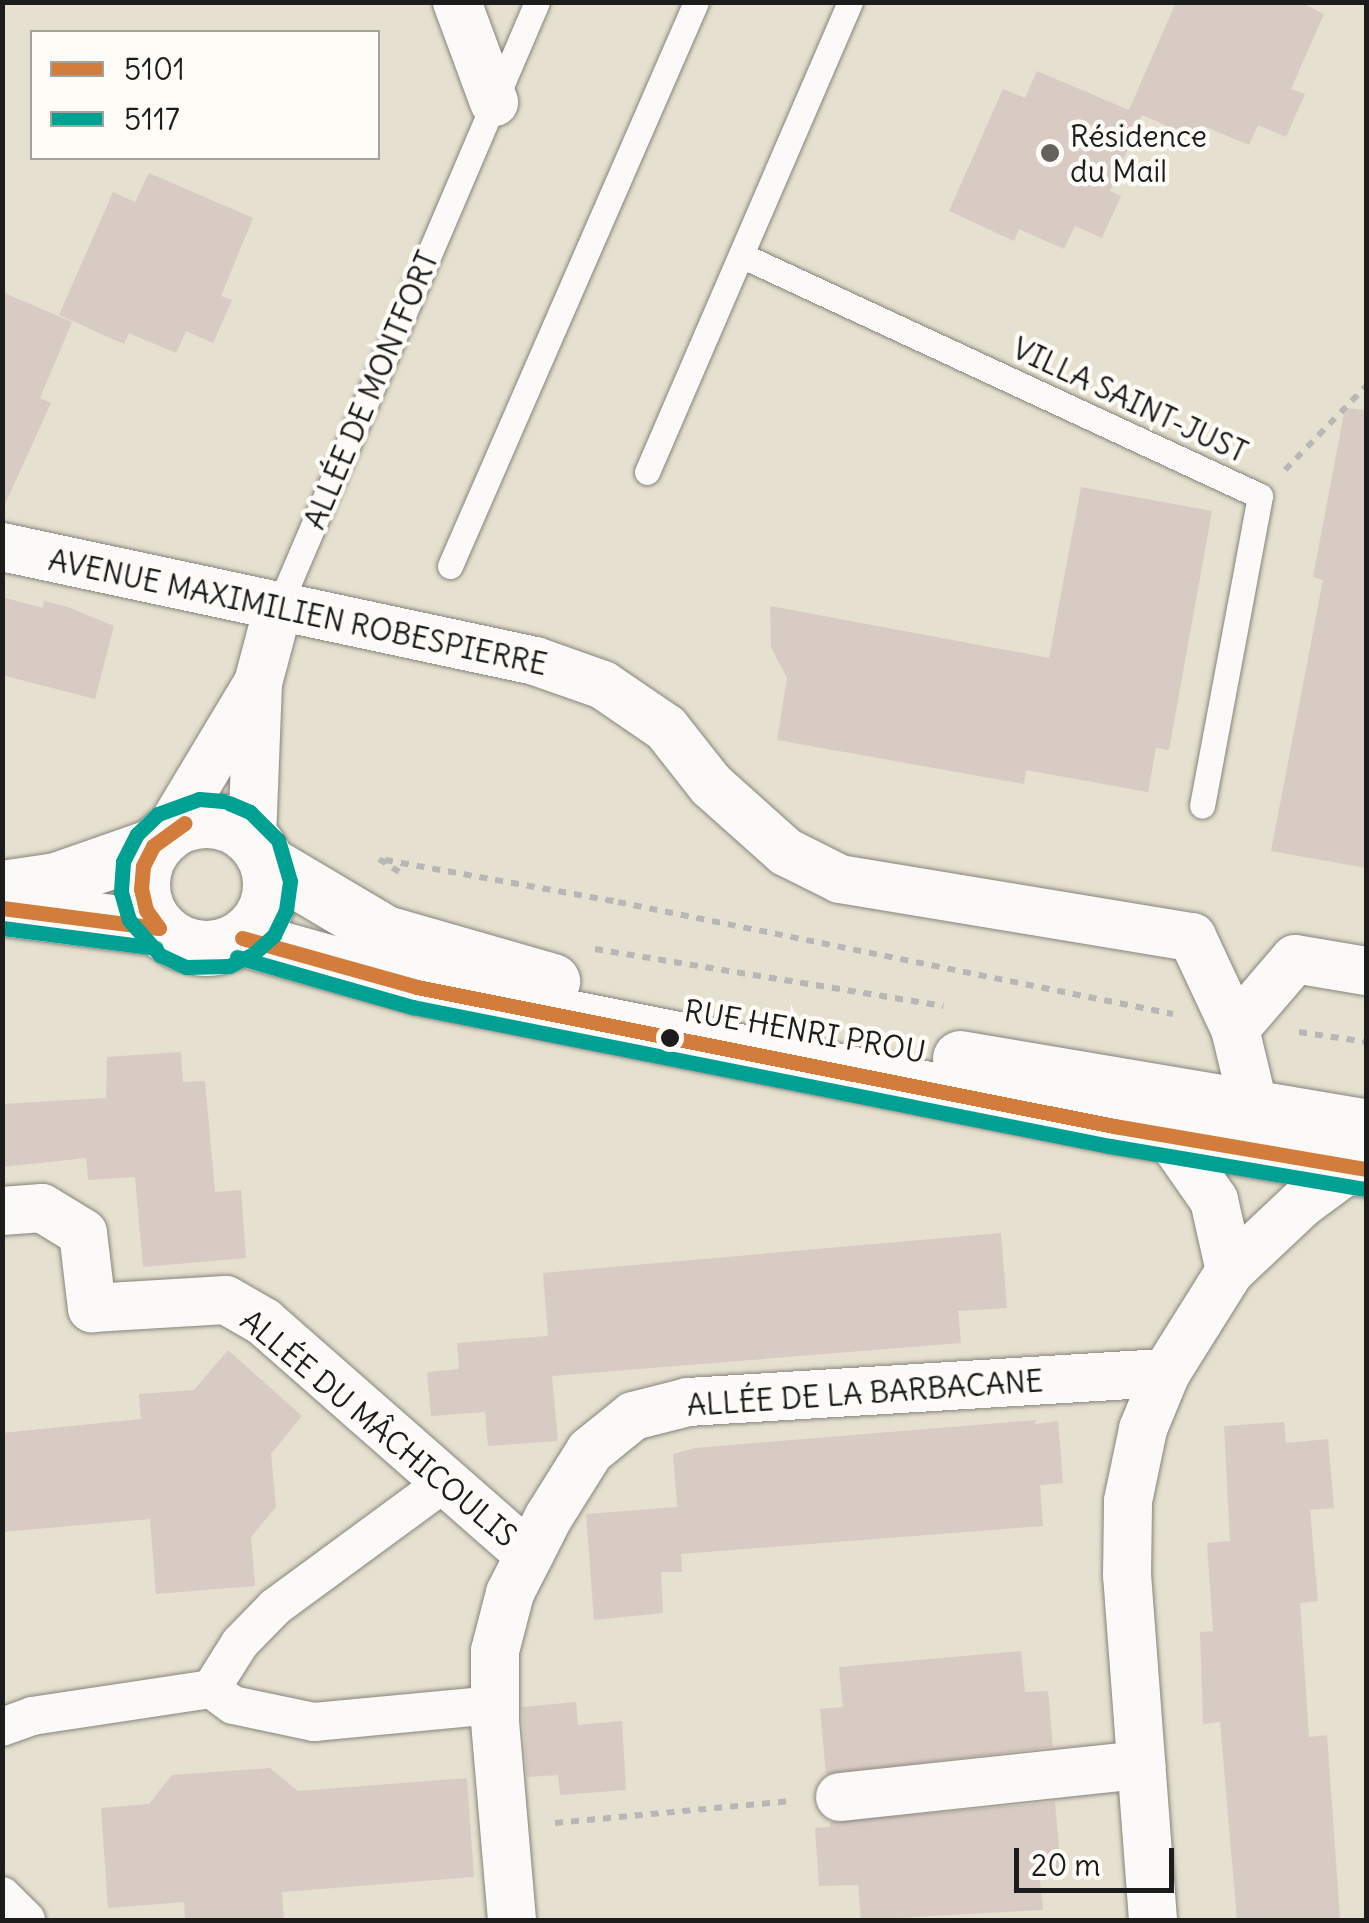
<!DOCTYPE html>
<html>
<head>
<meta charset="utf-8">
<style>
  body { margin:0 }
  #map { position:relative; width:1369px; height:1923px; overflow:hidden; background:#e5e0cf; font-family:Delius,sans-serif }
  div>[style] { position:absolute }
  .building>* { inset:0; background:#d8cbc3 }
  .path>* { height:6px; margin-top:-3px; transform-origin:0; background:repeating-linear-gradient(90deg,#b8b7b5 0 8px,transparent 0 16px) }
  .roads { filter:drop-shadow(0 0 2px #86847c) drop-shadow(0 0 2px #86847c) }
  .service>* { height:25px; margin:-12.5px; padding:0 12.5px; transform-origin:12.5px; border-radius:12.5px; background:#fbfaf8 }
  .pedestrian>* { height:38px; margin:-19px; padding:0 19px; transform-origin:19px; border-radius:19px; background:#fbfaf8 }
  .minor>* { height:48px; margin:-24px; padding:0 24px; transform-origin:24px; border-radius:24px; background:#fbfaf8 }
  .tertiary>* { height:55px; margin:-27.5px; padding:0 27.5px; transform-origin:27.5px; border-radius:27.5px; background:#fbfaf8 }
  .tertiary>.ring { margin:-27.5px; padding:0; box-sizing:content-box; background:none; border:55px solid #fbfaf8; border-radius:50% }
  .bus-1>* { height:15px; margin:-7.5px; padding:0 7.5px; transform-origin:7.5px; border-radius:7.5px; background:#d27d3c }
  .bus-2>* { height:15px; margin:-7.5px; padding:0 7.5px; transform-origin:7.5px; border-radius:7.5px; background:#00a092 }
  .dots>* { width:28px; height:28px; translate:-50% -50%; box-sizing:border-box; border:5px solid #fdfcf7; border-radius:50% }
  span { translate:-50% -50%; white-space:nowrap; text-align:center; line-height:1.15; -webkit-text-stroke:9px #fdfcf7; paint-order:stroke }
  .poi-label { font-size:30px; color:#1c1c1c }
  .left { translate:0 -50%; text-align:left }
  .street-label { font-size:30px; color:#1c1c1c }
  .frame { position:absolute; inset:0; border:5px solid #1c1c1c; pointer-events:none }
  .legend { position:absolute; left:30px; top:30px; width:350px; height:130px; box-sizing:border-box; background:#fdfcf7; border:2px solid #a3a29f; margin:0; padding:12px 18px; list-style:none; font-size:30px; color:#1c1c1c }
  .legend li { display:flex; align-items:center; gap:20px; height:50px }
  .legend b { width:50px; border:2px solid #a3a29f }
  .scale { position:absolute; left:1014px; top:1848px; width:160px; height:45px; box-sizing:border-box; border:5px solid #1c1c1c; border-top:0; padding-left:12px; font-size:30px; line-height:35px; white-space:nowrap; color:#1c1c1c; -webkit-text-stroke:8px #fdfcf7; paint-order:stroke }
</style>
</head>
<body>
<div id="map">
  <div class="building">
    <div style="clip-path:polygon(1176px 2px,1300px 2px,1324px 14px,1291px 89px,1305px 94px,1286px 137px,1258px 125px,1249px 145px,1201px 125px,1195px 138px,1142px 115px,1110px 191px,1121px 196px,1102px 238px,1075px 226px,1064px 249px,1019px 229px,1014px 241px,949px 211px,1003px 89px,1025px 98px,1037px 71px,1129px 110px)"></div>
    <div style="clip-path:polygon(149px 173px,253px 218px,221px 296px,232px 300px,213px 343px,186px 331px,176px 353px,129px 333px,124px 344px,59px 315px,113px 192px,135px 202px)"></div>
    <div style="clip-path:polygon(2px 292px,72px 322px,40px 398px,51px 403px,2px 511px)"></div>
    <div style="clip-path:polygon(1345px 408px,1366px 410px,1366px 868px,1271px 851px,1323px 580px,1313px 577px)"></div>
    <div style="clip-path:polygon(1081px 487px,1212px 511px,1169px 750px,1156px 748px,1148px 792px,1026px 770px,1024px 784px,777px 740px,787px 678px,771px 647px,770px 606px,1049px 658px)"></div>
    <div style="clip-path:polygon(2px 597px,43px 608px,44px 601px,68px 607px,114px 626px,95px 699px,2px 675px)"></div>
    <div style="clip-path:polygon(181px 1052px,183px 1082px,205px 1081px,215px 1192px,241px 1190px,246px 1258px,143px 1267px,135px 1177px,88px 1180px,86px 1158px,2px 1167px,2px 1104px,106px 1098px,107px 1057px)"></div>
    <div style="clip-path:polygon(1001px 1233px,1007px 1308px,958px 1311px,961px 1343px,552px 1376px,558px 1441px,488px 1446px,485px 1412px,431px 1416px,427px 1372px,459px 1369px,457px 1343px,548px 1336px,543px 1273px)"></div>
    <div style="clip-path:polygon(228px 1350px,302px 1416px,271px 1454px,276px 1507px,251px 1537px,255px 1586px,156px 1594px,150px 1519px,2px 1532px,2px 1433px,141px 1419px,139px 1394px,194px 1390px)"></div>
    <div style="clip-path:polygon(1036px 1420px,1035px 1424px,1058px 1421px,1063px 1483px,1040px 1485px,1043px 1526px,681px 1554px,682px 1572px,661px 1572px,663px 1613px,594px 1620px,586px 1514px,677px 1507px,673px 1454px,695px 1448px)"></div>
    <div style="clip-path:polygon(1284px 1422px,1286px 1443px,1328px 1439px,1334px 1508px,1310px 1510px,1318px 1601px,1300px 1603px,1309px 1737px,1327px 1735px,1340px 1918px,1237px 1920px,1220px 1722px,1203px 1724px,1200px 1632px,1213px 1631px,1207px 1543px,1230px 1541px,1224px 1426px)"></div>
    <div style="clip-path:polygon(1021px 1651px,1025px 1692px,1048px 1691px,1053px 1747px,826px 1774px,820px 1709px,843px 1707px,839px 1667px)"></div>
    <div style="clip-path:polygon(576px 1702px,578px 1725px,622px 1721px,626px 1790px,560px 1795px,558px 1775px,527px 1777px,522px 1707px)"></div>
    <div style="clip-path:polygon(270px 1768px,298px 1791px,467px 1778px,474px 1877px,282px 1892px,284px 1920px,185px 1920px,184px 1902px,108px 1908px,101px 1808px,149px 1804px,172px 1775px)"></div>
    <div style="clip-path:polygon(1055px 1802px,1061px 1869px,1039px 1870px,1043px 1910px,861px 1920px,858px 1885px,819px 1886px,815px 1828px,830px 1827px,830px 1822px)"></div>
  </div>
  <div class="path">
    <div style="left:1285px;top:470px;width:117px;rotate:-46deg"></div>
    <div style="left:379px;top:859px;width:24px;rotate:33deg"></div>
    <div style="left:385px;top:860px;width:237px;rotate:10.2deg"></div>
    <div style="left:618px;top:902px;width:566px;rotate:11.41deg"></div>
    <div style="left:595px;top:949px;width:353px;rotate:9.3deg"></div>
    <div style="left:1299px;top:1032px;width:68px;rotate:8.5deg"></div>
    <div style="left:555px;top:1823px;width:237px;rotate:-5.3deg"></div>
  </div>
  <div class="roads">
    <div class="service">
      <div style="left:741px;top:255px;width:572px;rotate:24.91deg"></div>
      <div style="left:1260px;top:496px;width:315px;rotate:100.6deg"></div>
      <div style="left:647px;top:472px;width:512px;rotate:-66.64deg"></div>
      <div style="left:450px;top:566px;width:615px;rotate:-66.43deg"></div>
      <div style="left:278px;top:608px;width:659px;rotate:-66.86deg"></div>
    </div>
    <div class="pedestrian">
      <div style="left:211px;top:1689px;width:27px;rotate:36deg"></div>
      <div style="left:233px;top:1705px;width:83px;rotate:11.9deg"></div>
      <div style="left:314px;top:1722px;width:182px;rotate:-5.4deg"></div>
      <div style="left:2px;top:1727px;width:32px;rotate:-20deg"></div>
      <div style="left:32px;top:1716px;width:181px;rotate:-8.6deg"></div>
      <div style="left:211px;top:1689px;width:54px;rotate:-57.8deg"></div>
      <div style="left:240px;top:1643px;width:50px;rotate:-45.8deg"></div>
      <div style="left:275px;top:1607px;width:211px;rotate:-36.3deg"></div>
      <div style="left:2px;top:1896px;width:34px;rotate:45deg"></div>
    </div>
    <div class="minor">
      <div style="left:457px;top:2px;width:107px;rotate:69.7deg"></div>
      <div style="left:2px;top:547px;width:545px;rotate:12.07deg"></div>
      <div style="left:535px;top:661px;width:72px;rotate:19.4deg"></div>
      <div style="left:603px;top:685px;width:76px;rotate:34.3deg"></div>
      <div style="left:666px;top:728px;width:73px;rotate:51.7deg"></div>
      <div style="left:711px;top:785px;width:101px;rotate:41.8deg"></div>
      <div style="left:786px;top:852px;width:60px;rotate:26.6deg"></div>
      <div style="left:840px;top:879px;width:357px;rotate:9.4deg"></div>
      <div style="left:1192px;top:937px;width:102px;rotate:64.9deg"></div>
      <div style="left:169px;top:831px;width:169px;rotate:-59deg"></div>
      <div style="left:252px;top:839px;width:156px;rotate:-87.8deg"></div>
      <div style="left:258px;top:683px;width:78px;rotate:-75.1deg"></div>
      <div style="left:1254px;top:1108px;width:81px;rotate:-103.5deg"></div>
      <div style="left:1235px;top:1029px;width:92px;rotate:-49.4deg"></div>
      <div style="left:1295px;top:959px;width:72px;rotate:9.6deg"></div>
      <div style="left:1167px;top:1133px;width:82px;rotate:55deg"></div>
      <div style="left:1214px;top:1200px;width:73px;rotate:77.3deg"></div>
      <div style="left:2px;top:1211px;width:40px;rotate:-4.3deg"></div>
      <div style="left:42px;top:1208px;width:48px;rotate:31.4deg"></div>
      <div style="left:83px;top:1233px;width:76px;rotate:83.2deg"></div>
      <div style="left:92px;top:1308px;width:134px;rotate:-3.4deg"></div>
      <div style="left:226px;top:1300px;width:44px;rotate:30.1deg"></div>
      <div style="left:264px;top:1322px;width:353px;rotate:41.3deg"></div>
      <div style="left:840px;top:1797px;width:303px;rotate:-6.1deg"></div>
      <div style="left:512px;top:1920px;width:201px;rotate:-94.9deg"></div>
      <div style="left:495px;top:1720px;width:69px;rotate:-90deg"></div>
      <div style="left:495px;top:1651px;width:60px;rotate:-75.5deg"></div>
      <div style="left:510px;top:1593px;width:84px;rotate:-63.1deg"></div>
      <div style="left:548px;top:1518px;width:79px;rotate:-57.9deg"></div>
      <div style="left:590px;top:1451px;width:55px;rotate:-39.1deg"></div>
      <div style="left:633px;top:1416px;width:57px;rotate:-14.3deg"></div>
      <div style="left:688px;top:1402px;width:479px;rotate:-3.5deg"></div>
      <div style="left:1153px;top:1920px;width:345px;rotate:-94.3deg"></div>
      <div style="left:1127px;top:1576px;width:75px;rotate:-89.2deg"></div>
      <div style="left:1128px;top:1501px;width:74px;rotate:-78.2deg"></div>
      <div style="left:1143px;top:1429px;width:61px;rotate:-67.7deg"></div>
      <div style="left:1166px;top:1373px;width:120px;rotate:-57.9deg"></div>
      <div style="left:1230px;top:1271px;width:98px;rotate:-43.3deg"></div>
      <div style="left:1301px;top:1204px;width:62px;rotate:-36.5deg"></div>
    </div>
    <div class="tertiary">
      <div class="ring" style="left:142px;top:820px;width:73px;height:73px"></div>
      <div style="left:267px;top:863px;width:137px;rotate:30.7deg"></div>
      <div style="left:385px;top:933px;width:174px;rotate:16deg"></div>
      <div style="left:2px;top:888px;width:55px;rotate:-8.4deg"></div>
      <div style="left:56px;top:880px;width:103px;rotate:-19.3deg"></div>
      <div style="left:2px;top:908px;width:158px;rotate:7.3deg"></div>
      <div style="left:242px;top:938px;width:182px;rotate:15.6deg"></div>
      <div style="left:417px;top:987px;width:711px;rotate:11.28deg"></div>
      <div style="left:1114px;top:1126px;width:256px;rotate:9.7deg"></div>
      <div style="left:960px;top:1058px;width:412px;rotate:9.6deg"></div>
    </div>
  </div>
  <div class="bus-1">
    <div style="left:2px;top:908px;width:158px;rotate:7.3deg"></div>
    <div style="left:159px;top:928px;width:22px;rotate:-126deg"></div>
    <div style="left:146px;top:910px;width:22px;rotate:-103deg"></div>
    <div style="left:141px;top:889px;width:23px;rotate:-85deg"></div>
    <div style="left:143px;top:866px;width:22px;rotate:-63deg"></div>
    <div style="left:153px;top:846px;width:39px;rotate:-36deg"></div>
    <div style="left:242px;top:938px;width:182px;rotate:15.6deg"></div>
    <div style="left:417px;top:987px;width:711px;rotate:11.28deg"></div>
    <div style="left:1114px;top:1126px;width:256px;rotate:9.7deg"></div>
  </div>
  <div class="bus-2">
    <div style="left:223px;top:801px;width:24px;rotate:-175deg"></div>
    <div style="left:199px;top:799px;width:44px;rotate:159.9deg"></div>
    <div style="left:158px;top:814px;width:29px;rotate:136deg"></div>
    <div style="left:137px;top:834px;width:31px;rotate:117deg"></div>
    <div style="left:123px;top:862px;width:30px;rotate:94deg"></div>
    <div style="left:121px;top:892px;width:29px;rotate:74deg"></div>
    <div style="left:129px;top:920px;width:47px;rotate:48.5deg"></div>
    <div style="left:160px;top:955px;width:29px;rotate:25deg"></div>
    <div style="left:186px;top:967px;width:43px;rotate:-1.3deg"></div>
    <div style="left:229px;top:966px;width:25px;rotate:-26deg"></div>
    <div style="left:252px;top:955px;width:30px;rotate:-42deg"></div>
    <div style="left:274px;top:935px;width:28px;rotate:-64deg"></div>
    <div style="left:286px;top:910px;width:29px;rotate:-82deg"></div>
    <div style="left:290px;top:881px;width:43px;rotate:-106.3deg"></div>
    <div style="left:278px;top:840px;width:40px;rotate:-135deg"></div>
    <div style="left:250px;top:812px;width:23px;rotate:-157deg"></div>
    <div style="left:2px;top:928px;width:155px;rotate:7.4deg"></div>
    <div style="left:237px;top:957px;width:183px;rotate:15.9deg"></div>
    <div style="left:413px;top:1007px;width:711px;rotate:11.28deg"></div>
    <div style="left:1110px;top:1146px;width:257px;rotate:9.6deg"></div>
  </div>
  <div class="dots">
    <div style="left:1050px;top:153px;background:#62615b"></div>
    <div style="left:670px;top:1038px;background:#1c1c1c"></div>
  </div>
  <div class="poi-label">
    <span class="left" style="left:1070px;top:153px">Résidence<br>du Mail</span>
  </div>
  <div class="street-label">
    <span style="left:371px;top:390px;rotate:-67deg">ALLÉE DE MONTFORT</span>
    <span style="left:1130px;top:400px;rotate:25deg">VILLA SAINT-JUST</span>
    <span style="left:298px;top:612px;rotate:12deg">AVENUE MAXIMILIEN ROBESPIERRE</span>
    <span style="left:805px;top:1031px;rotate:10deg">RUE HENRI PROU</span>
    <span style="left:865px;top:1393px;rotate:-4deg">ALLÉE DE LA BARBACANE</span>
    <span style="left:379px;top:1428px;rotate:40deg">ALLÉE DU MÂCHICOULIS</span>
  </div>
  <div class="frame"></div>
  <ul class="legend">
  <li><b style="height:12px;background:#d27d3c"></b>5101</li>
  <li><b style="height:12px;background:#00a092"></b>5117</li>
  </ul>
  <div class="scale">20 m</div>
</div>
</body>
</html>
